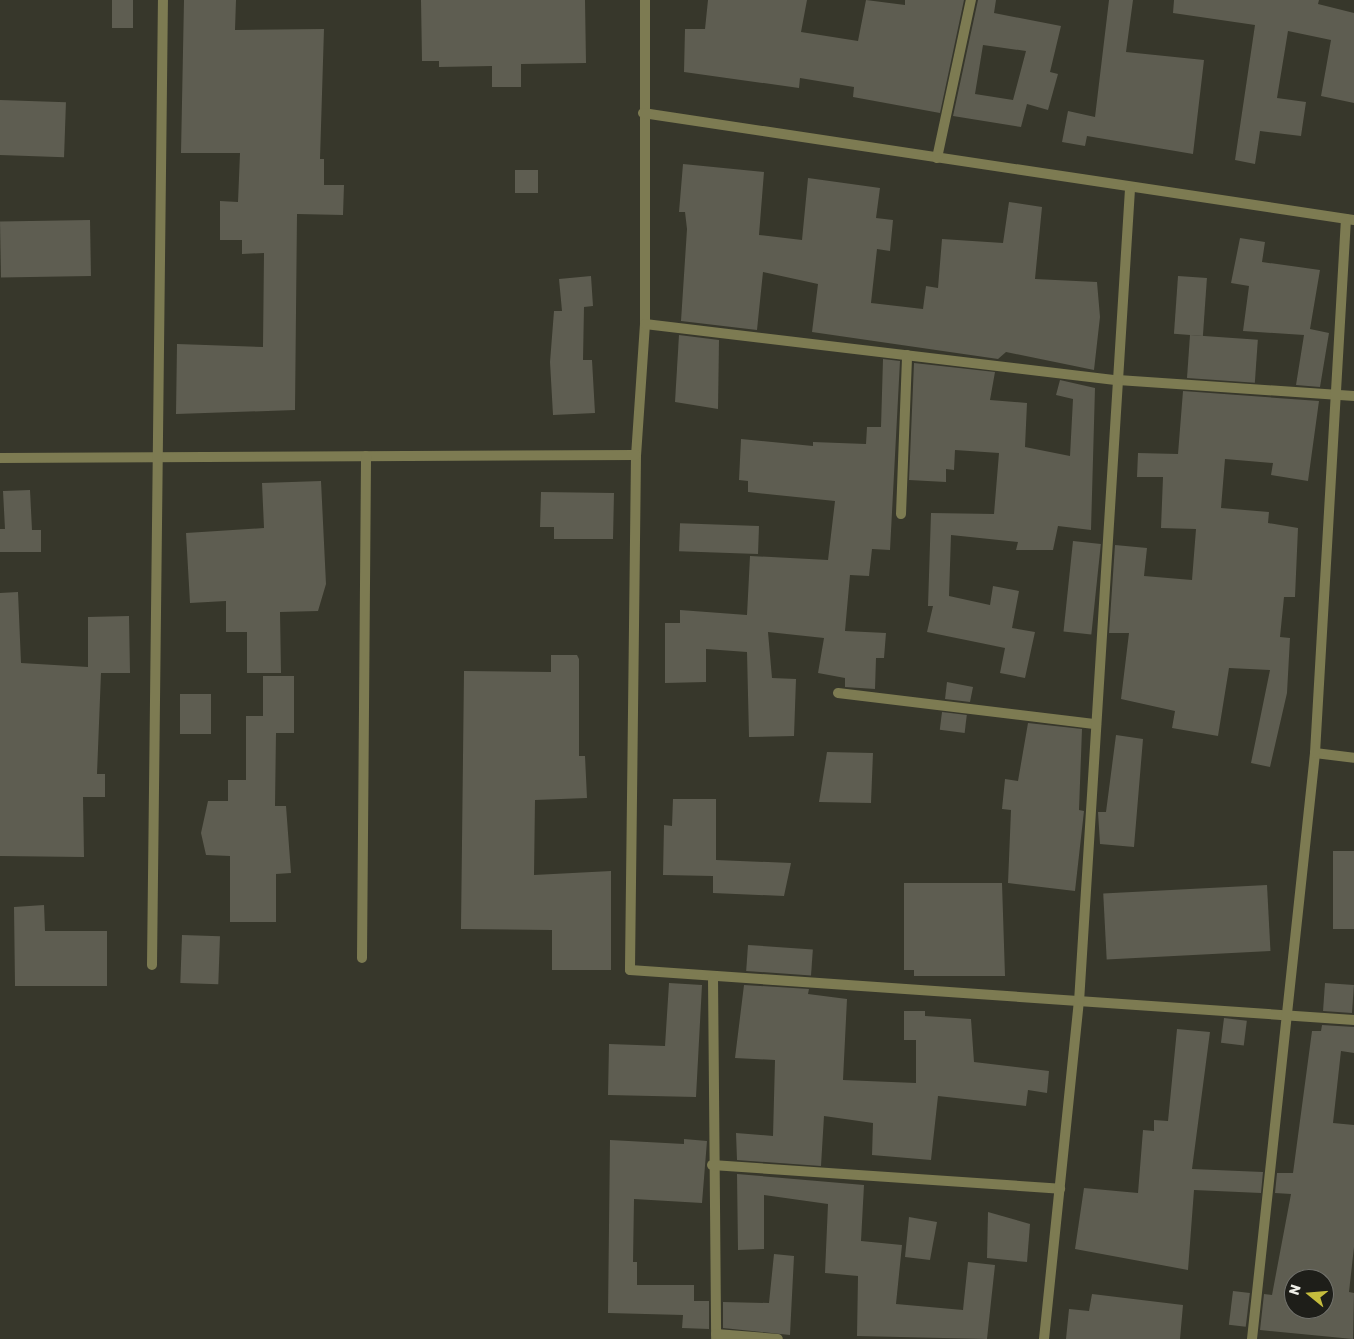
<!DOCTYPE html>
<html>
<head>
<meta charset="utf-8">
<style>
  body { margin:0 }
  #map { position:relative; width:1354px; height:1339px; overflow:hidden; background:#37372b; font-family:Rubik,sans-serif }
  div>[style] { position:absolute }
  .building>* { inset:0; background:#5e5d51; transform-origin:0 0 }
  .minor>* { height:10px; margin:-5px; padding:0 5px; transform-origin:5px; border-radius:5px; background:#7d7b52 }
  span { translate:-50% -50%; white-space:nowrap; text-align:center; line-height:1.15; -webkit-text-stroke:5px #1e1e19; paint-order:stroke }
  .north { position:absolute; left:1284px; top:1269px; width:50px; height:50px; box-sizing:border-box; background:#1e1e19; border:1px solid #72726c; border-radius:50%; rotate:287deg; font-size:14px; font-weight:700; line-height:20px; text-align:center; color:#efefe8 }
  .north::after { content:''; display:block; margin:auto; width:18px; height:22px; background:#c5bc3d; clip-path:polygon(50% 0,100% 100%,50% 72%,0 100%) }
</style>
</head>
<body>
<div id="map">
  <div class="building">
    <div style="left:112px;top:0;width:21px;height:28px"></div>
    <div style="clip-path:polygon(184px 0,236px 0,235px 30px,324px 29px,320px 159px,324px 159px,324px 185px,344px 185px,343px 215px,297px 214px,295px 410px,176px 414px,177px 344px,263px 347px,264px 253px,242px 254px,242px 240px,220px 240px,220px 201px,238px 202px,240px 153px,181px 153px)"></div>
    <div style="clip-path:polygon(421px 0,585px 0,586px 63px,521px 64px,521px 87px,492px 87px,492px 66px,439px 67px,439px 61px,422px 61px)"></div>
    <div style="clip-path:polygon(708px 0,807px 0,801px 32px,858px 41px,866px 0,905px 5px,905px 0,964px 0,940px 113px,853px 97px,854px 87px,800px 78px,799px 88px,684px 72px,685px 29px,705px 29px)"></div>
    <div style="clip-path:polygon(evenodd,978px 0,996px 0,994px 13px,1061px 26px,1050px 72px,1058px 74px,1048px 110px,1027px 104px,1021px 127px,953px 116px,978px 0,983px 45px,1026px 51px,1013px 100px,975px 94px,983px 45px)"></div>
    <div style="clip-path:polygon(1109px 0,1133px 0,1126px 52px,1204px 60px,1193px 154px,1087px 136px,1085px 146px,1062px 142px,1068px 111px,1095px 117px)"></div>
    <div style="clip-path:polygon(1174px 0,1319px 0,1318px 4px,1354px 13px,1354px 103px,1321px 96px,1331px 40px,1288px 31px,1277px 98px,1306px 102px,1301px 136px,1260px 131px,1255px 164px,1235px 160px,1255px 25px,1173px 13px)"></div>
    <div style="left:0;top:100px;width:66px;height:55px;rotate:2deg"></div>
    <div style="clip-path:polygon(683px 164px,764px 172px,759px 235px,802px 240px,808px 178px,880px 188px,876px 218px,893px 220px,890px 251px,877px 249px,871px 303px,923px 309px,926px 286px,938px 288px,942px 239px,1003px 243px,1009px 202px,1042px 207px,1035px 279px,1097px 282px,1100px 317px,1094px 370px,1006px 352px,998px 359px,812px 332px,818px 284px,763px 272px,757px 330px,681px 321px,687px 229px,685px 212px,679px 212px)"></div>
    <div style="left:515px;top:170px;width:23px;height:23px"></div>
    <div style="left:90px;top:220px;width:56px;height:90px;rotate:89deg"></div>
    <div style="clip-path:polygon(1240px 238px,1265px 242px,1262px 262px,1320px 270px,1310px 329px,1329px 333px,1320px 387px,1296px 385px,1304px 335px,1243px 331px,1249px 286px,1231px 283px)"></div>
    <div style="clip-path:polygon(591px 276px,593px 306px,584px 307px,583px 360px,592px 360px,595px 413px,553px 415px,550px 362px,554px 311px,562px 311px,559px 279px)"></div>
    <div style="left:1178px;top:276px;width:29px;height:58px;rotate:4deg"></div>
    <div style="clip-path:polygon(679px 335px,719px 340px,718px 409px,675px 402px)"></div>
    <div style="left:1190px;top:335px;width:68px;height:43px;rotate:4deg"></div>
    <div style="clip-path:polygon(883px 359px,900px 361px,890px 550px,872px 549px,869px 576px,850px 575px,845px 631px,886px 633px,884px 658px,876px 658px,875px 689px,845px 687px,845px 678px,818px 673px,824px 638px,768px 632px,772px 678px,796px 679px,794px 736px,749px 737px,747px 652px,706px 649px,706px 682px,665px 683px,665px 623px,680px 623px,680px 610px,747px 615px,750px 556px,828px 560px,835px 501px,748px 492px,748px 481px,739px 480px,741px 439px,813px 446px,813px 442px,866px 444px,867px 427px,881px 427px)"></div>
    <div style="clip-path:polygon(914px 363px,995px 372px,990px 400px,1027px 403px,1025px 447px,1070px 456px,1073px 399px,1056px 395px,1060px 380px,1095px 388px,1091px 530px,1058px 526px,1053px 550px,1016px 550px,1018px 542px,951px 535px,949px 596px,990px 605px,993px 586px,1019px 591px,1012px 628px,1035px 632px,1025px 678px,1000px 673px,1005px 648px,927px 632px,933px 606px,928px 606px,931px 513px,994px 514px,999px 453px,955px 450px,954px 470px,946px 469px,946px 482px,909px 480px)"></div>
    <div style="clip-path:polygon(1183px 391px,1319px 401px,1308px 481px,1271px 475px,1273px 463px,1225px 459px,1221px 508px,1269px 512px,1268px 523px,1298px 528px,1295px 597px,1284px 597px,1280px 637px,1290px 638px,1287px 693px,1270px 767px,1251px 763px,1270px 670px,1229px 668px,1218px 736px,1172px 728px,1175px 711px,1121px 699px,1129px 633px,1109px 633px,1115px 545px,1147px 548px,1144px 576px,1192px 580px,1196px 529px,1161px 528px,1163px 477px,1137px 477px,1138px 453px,1178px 454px)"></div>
    <div style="clip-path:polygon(321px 481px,326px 584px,318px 611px,280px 612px,281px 673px,247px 673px,247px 632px,226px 632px,226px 601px,190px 603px,186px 533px,264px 528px,262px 483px)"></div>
    <div style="clip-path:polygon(30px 490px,32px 530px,41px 530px,41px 552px,0 552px,0 529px,5px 529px,3px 491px)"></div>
    <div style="clip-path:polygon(541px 492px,614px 493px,613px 539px,554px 539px,554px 527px,540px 527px)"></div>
    <div style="left:759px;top:526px;width:28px;height:79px;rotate:92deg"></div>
    <div style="left:1073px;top:541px;width:28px;height:91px;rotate:6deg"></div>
    <div style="clip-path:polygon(18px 592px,21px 663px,88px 667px,88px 617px,129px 616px,130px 673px,101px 673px,97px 774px,105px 774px,105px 797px,83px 797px,84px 857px,0 856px,0 593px)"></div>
    <div style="clip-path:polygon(551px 655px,577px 655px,579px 659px,579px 756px,585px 756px,587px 798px,535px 800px,534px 875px,611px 871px,611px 970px,552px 970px,552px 930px,461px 929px,464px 671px,551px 672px)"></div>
    <div style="clip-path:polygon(263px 676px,294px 676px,294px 733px,276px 733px,275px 806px,286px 806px,291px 873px,276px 874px,276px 922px,230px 922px,230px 856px,206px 855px,201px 833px,208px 801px,228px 801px,228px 780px,246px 780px,246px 716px,263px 716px)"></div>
    <div style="clip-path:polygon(947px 682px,973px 687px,970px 702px,945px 699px)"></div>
    <div style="left:180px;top:694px;width:31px;height:40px"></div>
    <div style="left:942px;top:712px;width:25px;height:18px;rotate:7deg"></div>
    <div style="clip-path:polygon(1028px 723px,1082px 729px,1079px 810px,1084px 811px,1075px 891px,1008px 883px,1011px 810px,1002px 809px,1005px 779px,1018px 781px)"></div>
    <div style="clip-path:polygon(1116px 735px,1143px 739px,1134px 847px,1100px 844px,1098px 812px,1106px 812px)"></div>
    <div style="clip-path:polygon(827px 752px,873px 753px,871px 803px,819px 802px)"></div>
    <div style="clip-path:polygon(673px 799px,716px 799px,716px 860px,791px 863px,784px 896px,713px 893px,713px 876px,663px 875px,664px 825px,672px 826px)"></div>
    <div style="left:1333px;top:851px;width:21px;height:78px"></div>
    <div style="clip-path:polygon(904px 883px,1002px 883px,1005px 976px,914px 976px,914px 970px,904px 970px)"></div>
    <div style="left:1267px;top:885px;width:66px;height:164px;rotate:87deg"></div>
    <div style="clip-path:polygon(44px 905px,45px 931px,107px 931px,107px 986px,15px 986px,14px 907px)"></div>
    <div style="left:182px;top:935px;width:38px;height:48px;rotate:2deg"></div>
    <div style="left:748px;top:945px;width:65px;height:26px;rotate:4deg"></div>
    <div style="clip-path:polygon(669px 983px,702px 985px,696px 1097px,608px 1095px,609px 1044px,665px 1046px)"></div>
    <div style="left:1325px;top:983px;width:29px;height:28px;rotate:4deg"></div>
    <div style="clip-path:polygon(744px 985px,809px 989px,808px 994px,847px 999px,843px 1080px,916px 1083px,916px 1040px,904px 1040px,904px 1011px,925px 1011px,925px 1016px,971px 1019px,974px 1062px,1049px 1071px,1047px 1093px,1028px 1090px,1026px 1106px,938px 1096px,931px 1160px,872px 1155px,873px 1123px,824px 1116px,821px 1166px,737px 1160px,736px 1133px,773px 1136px,775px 1060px,735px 1058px)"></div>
    <div style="left:1224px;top:1018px;width:23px;height:25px;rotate:7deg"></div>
    <div style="clip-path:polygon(evenodd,1322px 1025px,1354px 1027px,1354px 1053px,1341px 1051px,1333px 1123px,1354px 1125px,1354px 1247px,1349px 1292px,1354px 1293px,1353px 1339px,1260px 1330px,1264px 1294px,1272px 1295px,1291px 1194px,1275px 1193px,1277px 1173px,1293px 1173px,1312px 1031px,1321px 1031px,1322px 1025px,1294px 1279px,1324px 1279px,1324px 1309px,1294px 1309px,1294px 1279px)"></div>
    <div style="clip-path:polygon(1177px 1029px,1210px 1032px,1192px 1169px,1263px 1172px,1261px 1193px,1194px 1190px,1188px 1270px,1075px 1249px,1084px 1188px,1138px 1193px,1143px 1130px,1154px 1131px,1154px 1120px,1168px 1121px)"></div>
    <div style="clip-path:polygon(684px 1139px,707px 1141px,702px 1203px,634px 1199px,633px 1262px,637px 1262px,637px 1285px,694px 1285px,694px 1301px,709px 1301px,709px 1329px,682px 1328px,683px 1315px,608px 1313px,610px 1140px,684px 1144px)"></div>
    <div style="clip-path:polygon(737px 1174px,864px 1185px,861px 1241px,902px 1245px,896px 1304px,963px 1310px,968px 1262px,995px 1265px,987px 1339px,857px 1336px,858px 1276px,825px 1273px,828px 1204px,764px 1195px,764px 1249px,738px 1250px)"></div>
    <div style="clip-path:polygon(988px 1212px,1030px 1224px,1027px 1262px,987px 1258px)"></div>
    <div style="clip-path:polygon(909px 1217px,937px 1222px,930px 1260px,905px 1257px)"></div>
    <div style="clip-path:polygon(774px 1254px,794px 1256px,790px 1335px,723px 1328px,723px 1302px,769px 1303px)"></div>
    <div style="left:1233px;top:1291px;width:17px;height:34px;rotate:7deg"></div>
    <div style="clip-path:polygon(1092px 1294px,1183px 1305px,1180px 1339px,1066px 1339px,1069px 1309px,1089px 1311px)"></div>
  </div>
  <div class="minor">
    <div style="left:645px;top:0;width:324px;rotate:90deg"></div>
    <div style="left:645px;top:324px;width:131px;rotate:93.9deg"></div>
    <div style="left:636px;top:455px;width:515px;rotate:90.67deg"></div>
    <div style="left:630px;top:970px;width:726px;rotate:3.95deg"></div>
    <div style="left:643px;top:113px;width:719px;rotate:8.56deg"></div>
    <div style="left:937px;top:158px;width:162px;rotate:-77.9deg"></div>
    <div style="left:645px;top:324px;width:476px;rotate:6.8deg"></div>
    <div style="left:1118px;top:380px;width:237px;rotate:3.9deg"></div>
    <div style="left:0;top:458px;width:636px;rotate:-0.27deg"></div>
    <div style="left:901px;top:514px;width:159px;rotate:-87.8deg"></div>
    <div style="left:838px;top:693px;width:260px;rotate:6.9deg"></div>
    <div style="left:1315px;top:753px;width:39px;rotate:7deg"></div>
    <div style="left:362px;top:958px;width:502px;rotate:-89.54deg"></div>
    <div style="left:152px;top:965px;width:965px;rotate:-89.35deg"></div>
    <div style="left:713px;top:977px;width:362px;rotate:89.5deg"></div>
    <div style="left:712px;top:1165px;width:349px;rotate:3.9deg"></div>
    <div style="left:716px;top:1334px;width:62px;rotate:4.6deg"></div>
    <div style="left:1044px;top:1339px;width:339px;rotate:-84.1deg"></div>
    <div style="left:1079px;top:1002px;width:815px;rotate:-86.41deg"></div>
    <div style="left:1252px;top:1339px;width:589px;rotate:-83.86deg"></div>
    <div style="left:1315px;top:753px;width:535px;rotate:-86.68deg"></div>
  </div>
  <div class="north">N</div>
</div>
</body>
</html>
